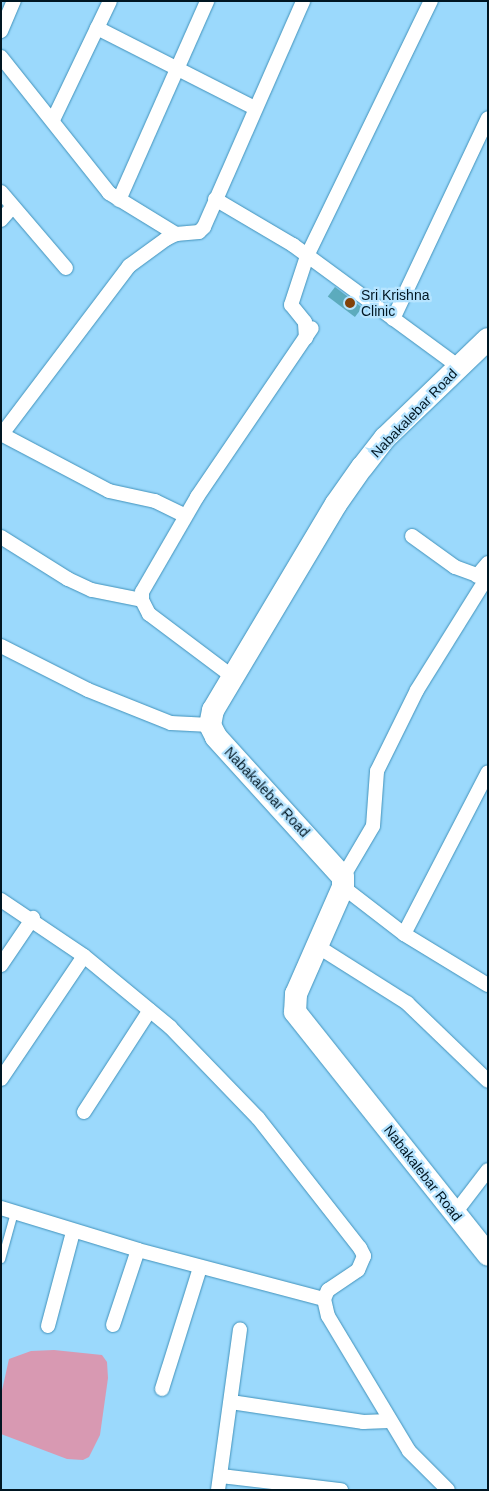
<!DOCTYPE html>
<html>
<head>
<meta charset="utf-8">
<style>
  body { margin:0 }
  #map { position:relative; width:489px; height:1491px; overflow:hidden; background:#9bd9fc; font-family:Arial,sans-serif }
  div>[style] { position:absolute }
  .water>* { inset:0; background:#d899b2 }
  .building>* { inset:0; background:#5cabbd; transform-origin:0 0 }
  .roads { filter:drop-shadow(0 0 1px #4192bb) drop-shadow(0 0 1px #4192bb) }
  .lane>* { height:7px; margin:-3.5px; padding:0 3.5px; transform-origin:3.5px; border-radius:3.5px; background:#fff }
  .street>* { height:14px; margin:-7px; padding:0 7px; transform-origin:7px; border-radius:7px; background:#fff }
  .primary>* { height:22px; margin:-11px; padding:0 11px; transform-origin:11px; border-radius:11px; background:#fff }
  .dots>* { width:14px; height:14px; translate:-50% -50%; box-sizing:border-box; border:2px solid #b6e4ff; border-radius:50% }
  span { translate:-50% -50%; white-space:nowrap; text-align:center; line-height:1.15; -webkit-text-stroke:4.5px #b6e4ff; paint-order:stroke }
  .poi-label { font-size:14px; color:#001622 }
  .left { translate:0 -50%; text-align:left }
  .street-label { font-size:14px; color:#001622 }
  .frame { position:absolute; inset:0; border:2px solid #001622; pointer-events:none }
</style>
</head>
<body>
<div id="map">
  <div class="water">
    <div style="clip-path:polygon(54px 1350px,102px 1355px,107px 1362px,108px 1378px,100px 1435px,89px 1457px,83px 1460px,67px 1459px,1px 1434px,1px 1395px,9px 1359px,31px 1351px)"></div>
  </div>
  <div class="building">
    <div style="left:335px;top:287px;width:34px;height:12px;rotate:37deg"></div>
  </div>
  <div class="roads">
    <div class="lane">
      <div style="left:1px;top:1259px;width:49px;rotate:-74.5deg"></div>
    </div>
    <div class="street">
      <div style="left:97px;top:28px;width:177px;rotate:26.9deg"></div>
      <div style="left:1px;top:31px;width:33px;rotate:-67deg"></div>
      <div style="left:1px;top:57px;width:174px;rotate:51.5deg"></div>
      <div style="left:109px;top:193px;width:79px;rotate:31.5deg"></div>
      <div style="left:53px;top:120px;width:132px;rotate:-64.4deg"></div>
      <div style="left:1px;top:192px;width:100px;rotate:49.5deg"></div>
      <div style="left:215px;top:199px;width:91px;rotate:30.5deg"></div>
      <div style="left:293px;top:245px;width:206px;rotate:36.3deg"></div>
      <div style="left:119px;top:200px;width:218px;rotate:-66.1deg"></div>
      <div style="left:1px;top:220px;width:18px;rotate:-49deg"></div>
      <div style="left:393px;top:319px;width:222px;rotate:-64.7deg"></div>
      <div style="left:306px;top:338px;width:16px;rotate:-94deg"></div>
      <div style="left:305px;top:322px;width:22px;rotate:-129deg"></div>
      <div style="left:291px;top:305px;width:52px;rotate:-71.9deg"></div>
      <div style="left:307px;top:256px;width:284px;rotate:-64.1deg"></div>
      <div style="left:1px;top:434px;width:122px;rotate:27.8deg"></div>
      <div style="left:109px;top:491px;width:47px;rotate:12.3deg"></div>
      <div style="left:155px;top:501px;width:34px;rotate:26deg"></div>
      <div style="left:2px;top:434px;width:211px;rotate:-52.9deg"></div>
      <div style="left:129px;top:266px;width:46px;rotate:-36.1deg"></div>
      <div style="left:166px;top:239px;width:11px;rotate:-27deg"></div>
      <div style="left:176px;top:234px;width:23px;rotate:-5deg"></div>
      <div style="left:199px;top:232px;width:7px;rotate:-45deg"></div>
      <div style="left:204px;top:227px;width:247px;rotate:-66.3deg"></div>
      <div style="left:412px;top:536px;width:53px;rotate:35.8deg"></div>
      <div style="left:455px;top:567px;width:35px;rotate:20deg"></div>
      <div style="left:1px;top:537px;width:79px;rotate:32.1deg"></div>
      <div style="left:68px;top:579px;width:26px;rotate:25deg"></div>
      <div style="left:92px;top:590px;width:51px;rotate:11.3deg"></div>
      <div style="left:477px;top:576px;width:17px;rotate:-50deg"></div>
      <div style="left:1px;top:646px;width:97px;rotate:26.8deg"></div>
      <div style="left:88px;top:690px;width:89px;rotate:21.7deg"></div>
      <div style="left:171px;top:723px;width:39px;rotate:3deg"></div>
      <div style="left:233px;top:677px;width:105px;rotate:-143.1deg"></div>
      <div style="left:149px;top:614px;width:16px;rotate:-117deg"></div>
      <div style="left:142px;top:600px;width:8px;rotate:-90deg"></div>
      <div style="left:142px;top:592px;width:110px;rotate:-59.9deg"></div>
      <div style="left:197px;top:497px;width:204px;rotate:-55.8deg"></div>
      <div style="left:343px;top:877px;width:59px;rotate:-59.5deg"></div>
      <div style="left:373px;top:826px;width:55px;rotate:-85.8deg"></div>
      <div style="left:377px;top:771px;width:90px;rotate:-63.7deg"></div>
      <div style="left:417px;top:690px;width:131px;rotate:-58.1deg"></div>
      <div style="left:343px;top:887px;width:77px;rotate:37.6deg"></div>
      <div style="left:404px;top:934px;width:98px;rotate:31.3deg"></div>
      <div style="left:1px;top:900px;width:100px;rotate:34deg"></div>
      <div style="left:84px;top:956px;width:112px;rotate:39.5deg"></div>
      <div style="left:170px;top:1027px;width:127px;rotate:46deg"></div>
      <div style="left:258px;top:1118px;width:165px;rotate:51.9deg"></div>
      <div style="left:360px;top:1248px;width:9px;rotate:63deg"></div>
      <div style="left:364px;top:1256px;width:15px;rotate:113deg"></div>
      <div style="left:358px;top:1270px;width:36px;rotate:146deg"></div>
      <div style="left:328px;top:1290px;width:10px;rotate:114deg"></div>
      <div style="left:324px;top:1299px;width:17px;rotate:77deg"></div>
      <div style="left:328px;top:1316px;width:157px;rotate:59deg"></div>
      <div style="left:409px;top:1451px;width:55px;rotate:45deg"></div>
      <div style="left:404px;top:934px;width:182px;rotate:-62.6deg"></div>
      <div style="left:317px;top:946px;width:107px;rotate:32.3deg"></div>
      <div style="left:407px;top:1003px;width:112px;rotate:43.9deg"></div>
      <div style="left:1px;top:965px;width:57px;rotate:-55.8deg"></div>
      <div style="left:1px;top:1079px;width:148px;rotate:-56deg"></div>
      <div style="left:84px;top:1112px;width:121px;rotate:-57.1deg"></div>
      <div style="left:1px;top:1208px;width:143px;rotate:17deg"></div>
      <div style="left:138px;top:1250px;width:192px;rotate:14.8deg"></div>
      <div style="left:455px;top:1213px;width:54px;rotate:-52.5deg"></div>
      <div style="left:113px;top:1325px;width:79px;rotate:-71.6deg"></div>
      <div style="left:48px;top:1326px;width:97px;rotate:-75.1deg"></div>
      <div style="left:162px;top:1389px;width:127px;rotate:-72.6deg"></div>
      <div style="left:231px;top:1402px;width:134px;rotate:8.6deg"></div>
      <div style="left:363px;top:1422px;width:26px;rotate:-2deg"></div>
      <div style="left:221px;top:1476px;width:121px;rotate:6.7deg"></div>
      <div style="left:218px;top:1490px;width:162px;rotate:-82.2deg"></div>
    </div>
    <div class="primary">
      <div style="left:488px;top:339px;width:143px;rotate:136.1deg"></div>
      <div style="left:385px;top:438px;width:37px;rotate:128deg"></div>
      <div style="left:362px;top:467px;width:45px;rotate:125.1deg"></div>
      <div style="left:336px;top:504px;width:240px;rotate:120.8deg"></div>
      <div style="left:213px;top:710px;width:15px;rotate:101deg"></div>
      <div style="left:210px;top:725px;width:13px;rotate:63deg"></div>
      <div style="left:216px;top:737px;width:189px;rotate:47.8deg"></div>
      <div style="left:343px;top:877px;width:10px;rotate:90deg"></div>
      <div style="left:343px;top:887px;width:117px;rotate:113.7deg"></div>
      <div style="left:296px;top:994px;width:18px;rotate:93deg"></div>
      <div style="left:295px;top:1012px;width:310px;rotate:51.5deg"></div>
    </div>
  </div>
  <div class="dots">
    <div style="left:350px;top:303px;background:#82420a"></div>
  </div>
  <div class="poi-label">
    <span class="left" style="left:361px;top:303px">Sri Krishna<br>Clinic</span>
  </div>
  <div class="street-label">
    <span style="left:414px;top:413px;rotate:-46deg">Nabakalebar Road</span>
    <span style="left:267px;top:792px;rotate:47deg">Nabakalebar Road</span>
    <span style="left:423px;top:1173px;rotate:52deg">Nabakalebar Road</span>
  </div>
  <div class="frame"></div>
</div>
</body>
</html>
